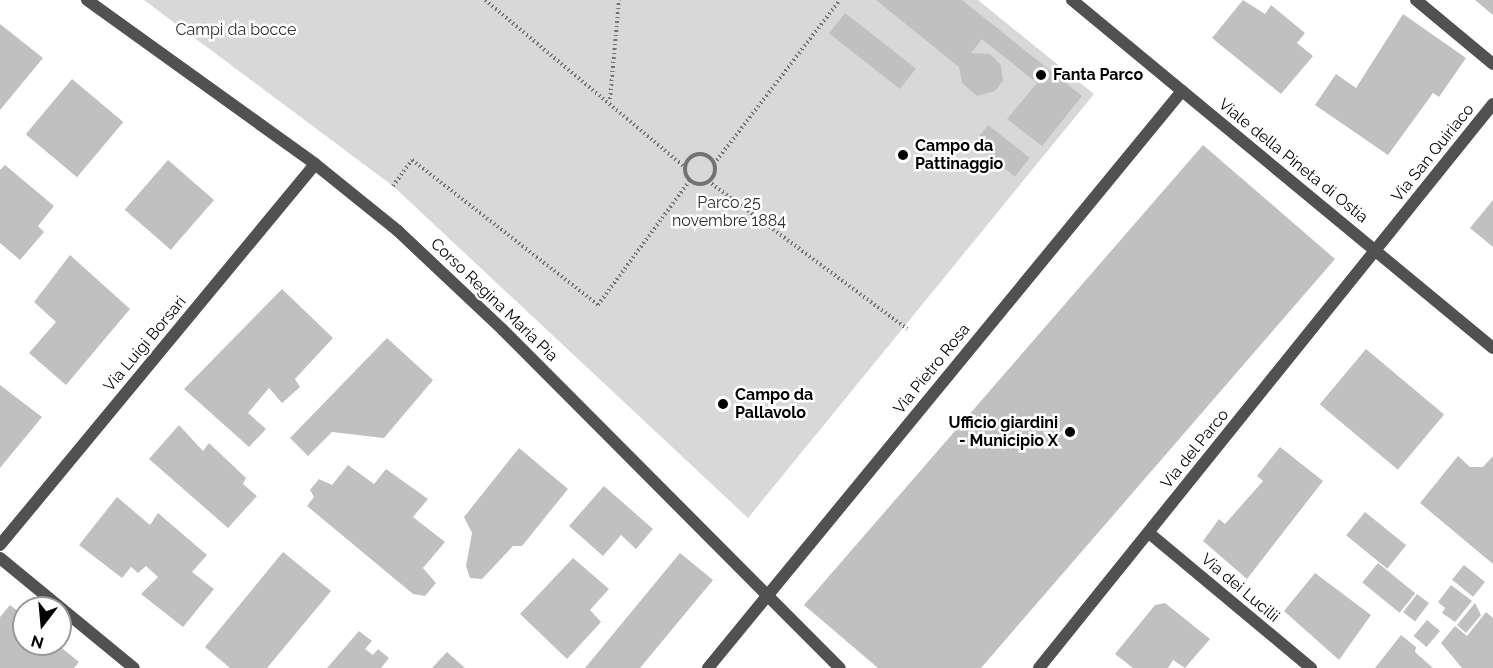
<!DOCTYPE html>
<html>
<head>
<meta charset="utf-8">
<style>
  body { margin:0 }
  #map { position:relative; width:1493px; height:668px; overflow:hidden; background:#fff; font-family:Raleway,sans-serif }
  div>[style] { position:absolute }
  .green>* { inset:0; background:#d8d8d8 }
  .building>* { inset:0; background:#c0c0c0; transform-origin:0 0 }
  .path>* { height:4px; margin-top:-2px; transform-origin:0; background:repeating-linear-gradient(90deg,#737373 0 1.5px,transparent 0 4.5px) }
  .path>.ring { margin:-2px; padding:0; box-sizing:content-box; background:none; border:4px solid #737373; border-radius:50% }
  .street>* { height:12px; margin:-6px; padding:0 6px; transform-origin:6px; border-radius:6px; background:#515151 }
  .dots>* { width:16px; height:16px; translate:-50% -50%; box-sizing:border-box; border:3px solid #fff; border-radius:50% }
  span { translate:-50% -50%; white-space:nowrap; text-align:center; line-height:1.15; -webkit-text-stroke:5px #fff; paint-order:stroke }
  .park-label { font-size:16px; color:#2f2f2f }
  .poi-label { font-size:16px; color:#000; font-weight:700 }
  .left { translate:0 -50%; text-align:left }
  .right { translate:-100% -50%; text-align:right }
  .street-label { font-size:16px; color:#000 }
  .north { position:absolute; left:12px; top:596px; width:60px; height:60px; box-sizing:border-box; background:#fff; border:2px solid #999; border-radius:50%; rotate:196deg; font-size:16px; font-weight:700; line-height:24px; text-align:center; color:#000 }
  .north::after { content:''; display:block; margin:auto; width:21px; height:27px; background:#000; clip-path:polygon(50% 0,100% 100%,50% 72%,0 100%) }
</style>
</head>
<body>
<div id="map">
  <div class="green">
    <div style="clip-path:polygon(144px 0,978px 0,1094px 94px,748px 518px,393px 186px)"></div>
  </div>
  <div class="building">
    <div style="clip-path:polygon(876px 0,962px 0,1082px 96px,1042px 146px,1007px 119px,1037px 83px,982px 39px,971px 53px,990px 54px,1001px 65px,1003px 81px,995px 91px,977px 96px,962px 83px,959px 67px)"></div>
    <div style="clip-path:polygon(1243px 0,1265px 14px,1271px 5px,1305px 33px,1297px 43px,1313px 56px,1281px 94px,1212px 38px)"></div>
    <div style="clip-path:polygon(1475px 0,1493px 0,1493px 15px)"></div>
    <div style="left:845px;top:13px;width:90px;height:26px;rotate:38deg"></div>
    <div style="clip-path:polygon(1403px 14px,1466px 58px,1439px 97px,1433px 93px,1388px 155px,1315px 105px,1336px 74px,1356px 88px)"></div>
    <div style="clip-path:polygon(0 24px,43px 58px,0 110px)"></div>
    <div style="left:72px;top:79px;width:67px;height:72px;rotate:40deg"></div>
    <div style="left:988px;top:125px;width:53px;height:24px;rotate:38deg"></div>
    <div style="clip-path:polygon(1203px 145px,1335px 259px,981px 668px,878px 668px,804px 605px)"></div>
    <div style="left:168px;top:160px;width:61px;height:66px;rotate:41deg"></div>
    <div style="clip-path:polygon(5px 165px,54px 206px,38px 226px,44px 232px,20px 260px,0 243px,0 170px)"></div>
    <div style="clip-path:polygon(1493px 200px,1493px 247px,1470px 228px)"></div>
    <div style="clip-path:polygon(70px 255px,130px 309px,66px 385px,29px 353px,56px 322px,34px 302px)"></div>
    <div style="clip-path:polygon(282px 289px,333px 338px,295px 379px,300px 387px,282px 403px,269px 388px,248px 413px,266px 429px,249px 447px,184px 389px)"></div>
    <div style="clip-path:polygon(387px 338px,433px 380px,384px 438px,332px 432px,308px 456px,290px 438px)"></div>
    <div style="left:1366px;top:349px;width:102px;height:72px;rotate:40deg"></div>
    <div style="clip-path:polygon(0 385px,42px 417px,0 468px)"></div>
    <div style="clip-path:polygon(179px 425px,203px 451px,209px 443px,246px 478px,243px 484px,257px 496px,228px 528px,149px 459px)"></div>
    <div style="clip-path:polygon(1280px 447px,1323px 481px,1247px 579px,1203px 541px,1219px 519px,1225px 524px,1263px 481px,1257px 476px)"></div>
    <div style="clip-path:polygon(519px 448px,568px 489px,522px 546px,513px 546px,482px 579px,470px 578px,466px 566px,472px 533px,464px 517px)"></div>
    <div style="clip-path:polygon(1458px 456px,1470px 467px,1483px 467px,1493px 456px,1493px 564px,1420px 503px)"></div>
    <div style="clip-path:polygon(348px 465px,374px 484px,386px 469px,428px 499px,413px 517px,445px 542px,423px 568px,436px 583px,425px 596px,413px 594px,307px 506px,314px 497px,310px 490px,319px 479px,332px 485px)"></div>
    <div style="clip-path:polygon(604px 486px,653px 529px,636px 549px,621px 535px,603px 556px,569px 526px)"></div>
    <div style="clip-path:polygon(117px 497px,150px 525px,158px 513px,207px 555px,192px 572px,214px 589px,183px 627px,141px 594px,158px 577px,146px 566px,138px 573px,131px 567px,122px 578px,79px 545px)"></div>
    <div style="left:1365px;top:512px;width:53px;height:30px;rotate:39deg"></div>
    <div style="clip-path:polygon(283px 552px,331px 591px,267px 668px,230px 668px,205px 647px)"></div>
    <div style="clip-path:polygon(680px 553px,713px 580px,640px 668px,585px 668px)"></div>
    <div style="clip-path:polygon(573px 558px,609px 589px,590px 610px,601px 622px,567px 659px,520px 614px)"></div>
    <div style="left:1378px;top:563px;width:48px;height:25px;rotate:39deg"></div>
    <div style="left:1464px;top:565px;width:27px;height:19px;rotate:39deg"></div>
    <div style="clip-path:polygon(1315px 573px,1371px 615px,1339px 660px,1284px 611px)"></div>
    <div style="clip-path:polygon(1451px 585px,1472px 601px,1455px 622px,1442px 613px,1445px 608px,1438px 602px)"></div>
    <div style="left:1417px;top:594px;width:15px;height:23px;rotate:37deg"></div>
    <div style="clip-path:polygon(1165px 603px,1210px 639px,1185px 668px,1173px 660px,1168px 668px,1133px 668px,1115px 654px,1155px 605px)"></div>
    <div style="clip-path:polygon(1475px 603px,1481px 615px,1466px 633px,1457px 625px)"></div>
    <div style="clip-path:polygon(10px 605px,24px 616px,24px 644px,57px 644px,79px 662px,74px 668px,0 668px,0 617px)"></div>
    <div style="clip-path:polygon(1486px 612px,1493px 618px,1493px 668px,1462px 668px,1441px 643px,1455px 626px,1467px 636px)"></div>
    <div style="left:1427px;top:620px;width:17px;height:21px;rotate:40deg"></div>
    <div style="clip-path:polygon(359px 631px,372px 641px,365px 649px,373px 655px,378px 649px,389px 658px,381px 668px,327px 668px)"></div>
    <div style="clip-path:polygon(1401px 635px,1416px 647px,1415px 652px,1433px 668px,1375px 668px)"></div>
    <div style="clip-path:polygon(447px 652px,465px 668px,432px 668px)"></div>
  </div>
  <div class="path">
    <div style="left:485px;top:0;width:261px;rotate:39.9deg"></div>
    <div style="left:610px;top:99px;width:99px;rotate:-84.8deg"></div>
    <div class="ring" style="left:685px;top:154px;width:26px;height:26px"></div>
    <div style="left:714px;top:164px;width:207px;rotate:-52.5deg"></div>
    <div style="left:708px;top:181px;width:248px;rotate:36.6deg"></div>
    <div style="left:393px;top:186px;width:32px;rotate:-54deg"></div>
    <div style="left:412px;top:160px;width:236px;rotate:37.9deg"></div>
    <div style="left:598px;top:305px;width:155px;rotate:-53.6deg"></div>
  </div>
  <div class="street">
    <div style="left:87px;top:0;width:281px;rotate:35.7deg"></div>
    <div style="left:315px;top:164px;width:107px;rotate:38.9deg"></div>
    <div style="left:398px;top:231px;width:144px;rotate:43.3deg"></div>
    <div style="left:503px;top:330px;width:477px;rotate:45.1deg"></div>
    <div style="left:1072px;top:0;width:546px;rotate:39.58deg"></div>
    <div style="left:1416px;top:0;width:100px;rotate:39.7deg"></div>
    <div style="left:1149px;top:533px;width:211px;rotate:39.8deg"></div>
    <div style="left:0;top:545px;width:494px;rotate:-50.4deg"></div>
    <div style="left:0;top:558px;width:173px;rotate:39.4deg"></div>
    <div style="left:708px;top:668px;width:747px;rotate:-50.6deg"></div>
    <div style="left:1039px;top:668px;width:724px;rotate:-51.17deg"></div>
  </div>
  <div class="dots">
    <div style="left:1041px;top:75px;background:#000"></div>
    <div style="left:903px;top:155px;background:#000"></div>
    <div style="left:723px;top:404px;background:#000"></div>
    <div style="left:1070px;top:432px;background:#000"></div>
  </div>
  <div class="park-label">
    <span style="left:236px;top:30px">Campi da bocce</span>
    <span style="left:729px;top:212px">Parco 25<br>novembre 1884</span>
  </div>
  <div class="poi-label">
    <span class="left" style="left:1053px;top:75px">Fanta Parco</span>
    <span class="left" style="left:915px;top:155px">Campo da<br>Pattinaggio</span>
    <span class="left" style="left:735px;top:404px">Campo da<br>Pallavolo</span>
    <span class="right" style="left:1058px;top:432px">Ufficio giardini<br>- Municipio X</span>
  </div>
  <div class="street-label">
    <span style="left:1433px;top:153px;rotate:-51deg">Via San Quiriaco</span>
    <span style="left:1293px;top:161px;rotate:39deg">Viale della Pineta di Ostia</span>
    <span style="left:494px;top:300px;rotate:44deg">Corso Regina Maria Pia</span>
    <span style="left:145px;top:344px;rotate:-50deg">Via Luigi Borsari</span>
    <span style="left:932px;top:369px;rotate:-51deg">Via Pietro Rosa</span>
    <span style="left:1195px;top:449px;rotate:-51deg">Via del Parco</span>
    <span style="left:1240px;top:588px;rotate:40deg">Via dei Lucilii</span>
  </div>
  <div class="north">N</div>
</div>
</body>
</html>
